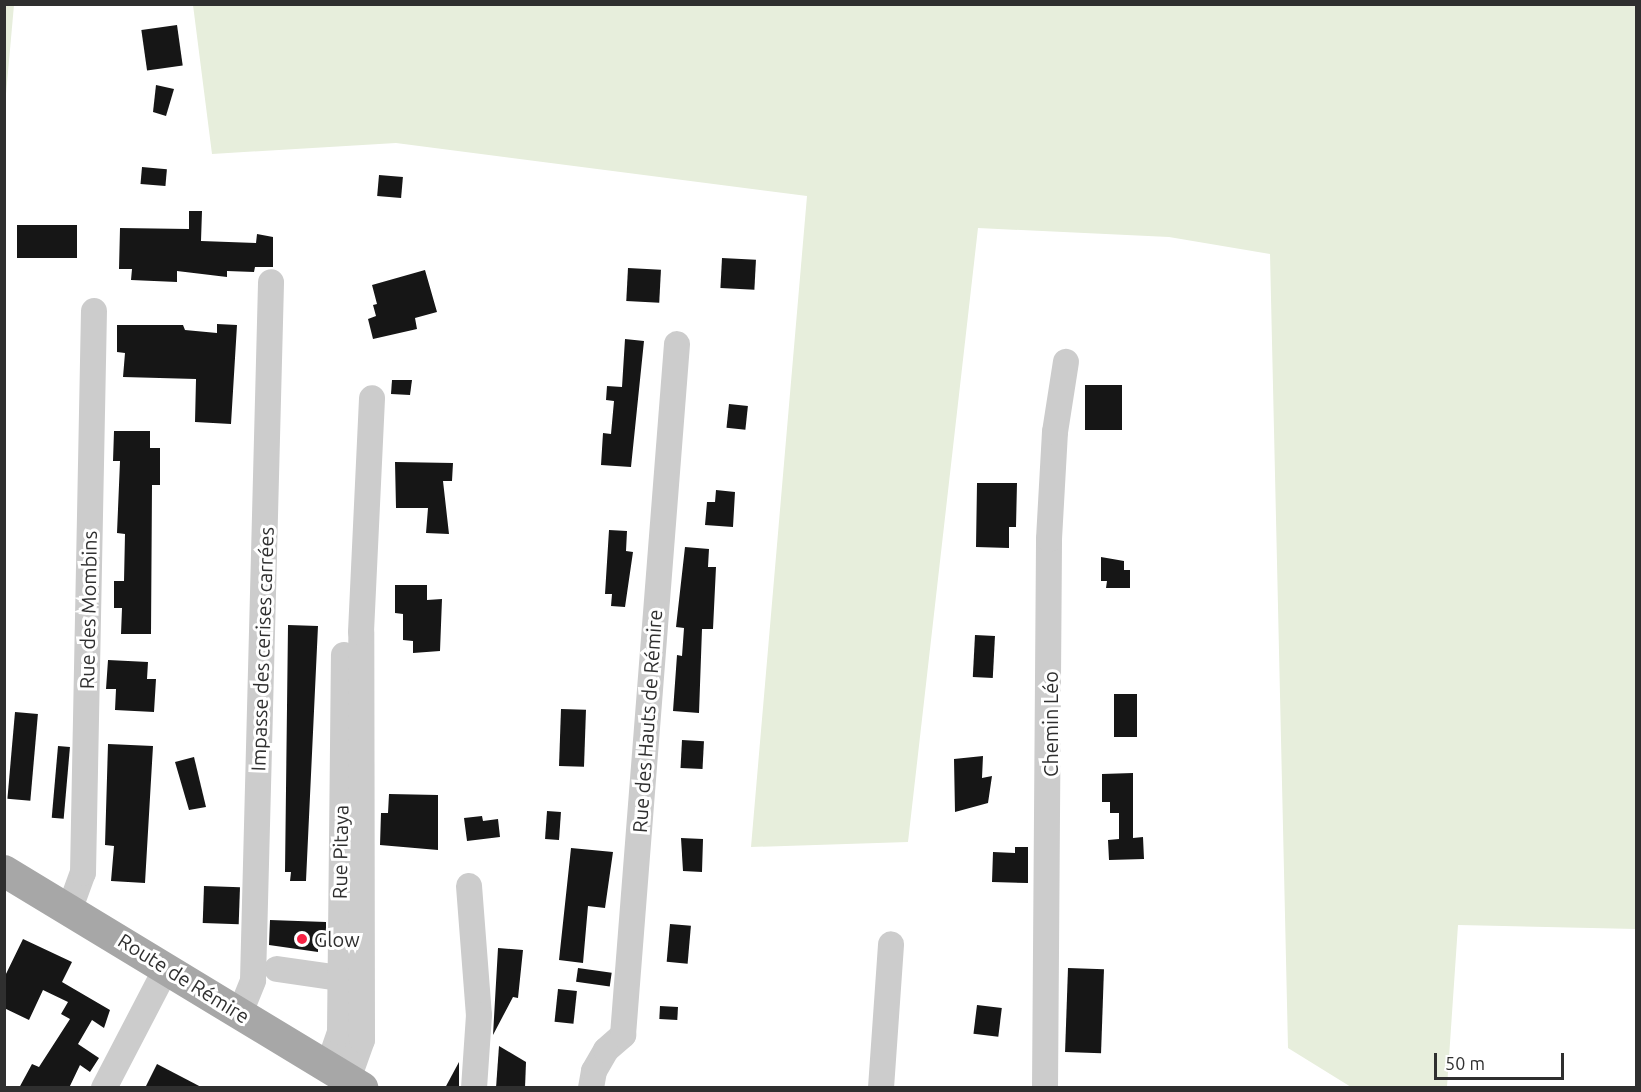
<!DOCTYPE html>
<html>
<head>
<meta charset="utf-8">
<style>
  body { margin:0 }
  #map { position:relative; width:1641px; height:1092px; overflow:hidden; background:#fff; font-family:Ubuntu,sans-serif }
  div>[style] { position:absolute }
  .green>* { inset:0; background:#e7eedc }
  .building>* { inset:0; background:#161616; transform-origin:0 0 }
  .minor>* { height:26px; margin:-13px; padding:0 13px; transform-origin:13px; border-radius:13px; background:#ccc }
  .major>* { height:32px; margin:-16px; padding:0 16px; transform-origin:16px; border-radius:16px; background:#a7a7a7 }
  .dots>* { width:16px; height:16px; translate:-50% -50%; box-sizing:border-box; border:3px solid #fff; border-radius:50% }
  span { translate:-50% -50%; white-space:nowrap; text-align:center; line-height:1.15; -webkit-text-stroke:6px #fff; paint-order:stroke }
  .street-label { font-size:20px; color:#2f2f2f }
  .poi-label { font-size:20px; color:#2f2f2f }
  .left { translate:0 -50%; text-align:left }
  .frame { position:absolute; inset:0; border:6px solid #2f2f2f; pointer-events:none }
  .scale { position:absolute; left:1434px; top:1053px; width:130px; height:27px; box-sizing:border-box; border:3px solid #2f2f2f; border-top:0; padding-left:8px; font-size:18px; line-height:21px; white-space:nowrap; color:#2f2f2f; -webkit-text-stroke:4px #fff; paint-order:stroke }
</style>
</head>
<body>
<div id="map">
  <div class="green">
    <div style="clip-path:polygon(5px 4px,14px 5px,5px 105px,4px 5px)"></div>
    <div style="clip-path:polygon(193px 5px,1636px 5px,1636px 929px,1458px 925px,1447px 1087px,1351px 1087px,1288px 1048px,1270px 254px,1169px 237px,978px 228px,908px 842px,751px 847px,807px 196px,396px 143px,212px 154px)"></div>
  </div>
  <div class="building">
    <div style="left:177px;top:25px;width:41px;height:36px;rotate:82deg"></div>
    <div style="clip-path:polygon(156px 85px,174px 89px,166px 116px,153px 112px)"></div>
    <div style="left:142px;top:167px;width:25px;height:17px;rotate:5deg"></div>
    <div style="left:379px;top:175px;width:24px;height:21px;rotate:5deg"></div>
    <div style="clip-path:polygon(189px 211px,202px 211px,201px 241px,256px 243px,257px 234px,273px 237px,273px 267px,255px 267px,254px 272px,227px 271px,227px 277px,177px 271px,177px 282px,131px 280px,132px 269px,119px 269px,120px 228px,189px 229px)"></div>
    <div style="left:77px;top:225px;width:33px;height:60px;rotate:90deg"></div>
    <div style="left:722px;top:258px;width:34px;height:30px;rotate:3deg"></div>
    <div style="left:628px;top:268px;width:33px;height:33px;rotate:3deg"></div>
    <div style="clip-path:polygon(425px 270px,437px 312px,415px 318px,417px 329px,373px 339px,368px 319px,376px 316px,373px 305px,377px 304px,372px 285px)"></div>
    <div style="clip-path:polygon(217px 324px,237px 325px,231px 424px,195px 422px,196px 379px,123px 377px,125px 353px,117px 352px,117px 325px,183px 325px,185px 330px,217px 333px)"></div>
    <div style="clip-path:polygon(625px 339px,644px 341px,631px 467px,601px 465px,603px 433px,611px 434px,614px 401px,606px 400px,607px 386px,622px 387px)"></div>
    <div style="clip-path:polygon(392px 380px,412px 380px,410px 395px,391px 394px)"></div>
    <div style="left:1085px;top:385px;width:37px;height:45px"></div>
    <div style="left:729px;top:404px;width:19px;height:24px;rotate:6deg"></div>
    <div style="clip-path:polygon(114px 431px,150px 431px,150px 448px,160px 448px,160px 485px,152px 485px,151px 634px,121px 634px,122px 608px,114px 608px,114px 581px,124px 581px,125px 534px,117px 533px,120px 461px,113px 461px)"></div>
    <div style="clip-path:polygon(395px 462px,453px 463px,452px 481px,443px 481px,449px 534px,426px 533px,428px 508px,396px 508px)"></div>
    <div style="clip-path:polygon(977px 483px,1017px 483px,1016px 527px,1009px 527px,1009px 548px,976px 547px)"></div>
    <div style="clip-path:polygon(716px 490px,735px 492px,733px 527px,705px 525px,707px 502px,715px 502px)"></div>
    <div style="clip-path:polygon(609px 530px,627px 531px,626px 551px,633px 552px,625px 607px,611px 606px,612px 594px,605px 594px)"></div>
    <div style="clip-path:polygon(685px 547px,709px 549px,708px 567px,716px 567px,713px 629px,702px 629px,699px 713px,673px 711px,677px 655px,682px 656px,684px 628px,676px 627px)"></div>
    <div style="clip-path:polygon(1101px 557px,1124px 561px,1124px 570px,1130px 570px,1130px 588px,1106px 588px,1107px 581px,1101px 581px)"></div>
    <div style="clip-path:polygon(395px 585px,427px 585px,427px 600px,442px 599px,440px 651px,413px 653px,413px 641px,403px 640px,403px 614px,395px 613px)"></div>
    <div style="clip-path:polygon(288px 625px,318px 626px,306px 881px,290px 881px,291px 872px,285px 872px)"></div>
    <div style="left:975px;top:635px;width:20px;height:42px;rotate:3deg"></div>
    <div style="clip-path:polygon(108px 660px,148px 662px,147px 679px,156px 679px,154px 712px,115px 710px,116px 689px,106px 689px)"></div>
    <div style="left:1114px;top:694px;width:23px;height:43px"></div>
    <div style="left:561px;top:709px;width:25px;height:57px;rotate:2deg"></div>
    <div style="left:15px;top:712px;width:23px;height:87px;rotate:5deg"></div>
    <div style="left:682px;top:740px;width:22px;height:28px;rotate:3deg"></div>
    <div style="clip-path:polygon(108px 744px,153px 746px,145px 883px,111px 881px,114px 846px,105px 845px)"></div>
    <div style="left:58px;top:746px;width:12px;height:72px;rotate:5deg"></div>
    <div style="clip-path:polygon(983px 756px,982px 778px,992px 776px,988px 803px,955px 812px,954px 759px)"></div>
    <div style="clip-path:polygon(194px 757px,206px 807px,189px 810px,175px 762px)"></div>
    <div style="clip-path:polygon(1133px 773px,1133px 838px,1143px 837px,1144px 859px,1109px 860px,1108px 840px,1119px 839px,1119px 813px,1110px 813px,1110px 802px,1102px 802px,1102px 774px)"></div>
    <div style="clip-path:polygon(389px 794px,438px 795px,438px 850px,380px 845px,381px 813px,388px 813px)"></div>
    <div style="left:547px;top:811px;width:14px;height:28px;rotate:4deg"></div>
    <div style="clip-path:polygon(482px 816px,483px 821px,498px 819px,500px 837px,467px 841px,464px 818px)"></div>
    <div style="clip-path:polygon(681px 838px,703px 839px,702px 872px,683px 871px)"></div>
    <div style="clip-path:polygon(1015px 847px,1028px 847px,1028px 883px,992px 882px,993px 852px,1015px 853px)"></div>
    <div style="clip-path:polygon(571px 848px,613px 852px,605px 908px,588px 906px,583px 963px,559px 960px)"></div>
    <div style="left:204px;top:886px;width:36px;height:37px;rotate:2deg"></div>
    <div style="clip-path:polygon(270px 920px,326px 922px,326px 945px,318px 945px,318px 952px,269px 945px)"></div>
    <div style="left:670px;top:924px;width:21px;height:38px;rotate:5deg"></div>
    <div style="clip-path:polygon(23px 939px,72px 962px,62px 982px,110px 1010px,104px 1028px,92px 1020px,78px 1044px,99px 1058px,90px 1072px,80px 1065px,69px 1088px,19px 1088px,32px 1064px,39px 1067px,70px 1019px,61px 1014px,68px 1002px,43px 990px,29px 1020px,4px 1008px,4px 978px)"></div>
    <div style="clip-path:polygon(498px 948px,523px 950px,518px 998px,513px 997px,493px 1035px)"></div>
    <div style="left:578px;top:968px;width:34px;height:14px;rotate:8deg"></div>
    <div style="left:1068px;top:968px;width:36px;height:84px;rotate:2deg"></div>
    <div style="left:558px;top:989px;width:19px;height:33px;rotate:6deg"></div>
    <div style="left:977px;top:1005px;width:25px;height:29px;rotate:7deg"></div>
    <div style="left:660px;top:1006px;width:18px;height:13px;rotate:3deg"></div>
    <div style="clip-path:polygon(499px 1046px,526px 1062px,525px 1088px,496px 1088px)"></div>
    <div style="clip-path:polygon(459px 1062px,459px 1088px,445px 1088px)"></div>
    <div style="clip-path:polygon(157px 1064px,203px 1088px,145px 1088px)"></div>
  </div>
  <div class="minor">
    <div style="left:469px;top:886px;width:129px;rotate:85.6deg"></div>
    <div style="left:479px;top:1015px;width:73px;rotate:93.9deg"></div>
    <div style="left:70px;top:908px;width:37px;rotate:-70deg"></div>
    <div style="left:83px;top:873px;width:562px;rotate:-88.88deg"></div>
    <div style="left:277px;top:969px;width:64px;rotate:8.1deg"></div>
    <div style="left:240px;top:1013px;width:35px;rotate:-68deg"></div>
    <div style="left:253px;top:980px;width:698px;rotate:-88.52deg"></div>
    <div style="left:328px;top:1067px;width:37px;rotate:-71deg"></div>
    <div style="left:340px;top:1032px;width:377px;rotate:-89.4deg"></div>
    <div style="left:348px;top:1079px;width:41px;rotate:-70.3deg"></div>
    <div style="left:362px;top:1040px;width:408px;rotate:-90.1deg"></div>
    <div style="left:361px;top:632px;width:234px;rotate:-87.3deg"></div>
    <div style="left:104px;top:1088px;width:136px;rotate:-62.5deg"></div>
    <div style="left:591px;top:1088px;width:17px;rotate:-80deg"></div>
    <div style="left:594px;top:1071px;width:24px;rotate:-60deg"></div>
    <div style="left:606px;top:1050px;width:23px;rotate:-41deg"></div>
    <div style="left:623px;top:1035px;width:693px;rotate:-85.53deg"></div>
    <div style="left:881px;top:1088px;width:144px;rotate:-86deg"></div>
    <div style="left:1045px;top:1088px;width:549px;rotate:-89.58deg"></div>
    <div style="left:1049px;top:539px;width:107px;rotate:-86.8deg"></div>
    <div style="left:1055px;top:432px;width:71px;rotate:-81.1deg"></div>
  </div>
  <div class="major">
    <div style="left:4px;top:871px;width:419px;rotate:31.2deg"></div>
  </div>
  <div class="dots">
    <div style="left:302px;top:939px;background:#f62244"></div>
  </div>
  <div class="street-label">
    <span style="left:88px;top:610px;rotate:-89deg">Rue des Mombins</span>
    <span style="left:262px;top:649px;rotate:-88deg">Impasse des cerises carrées</span>
    <span style="left:647px;top:721px;rotate:-86deg">Rue des Hauts de Rémire</span>
    <span style="left:1050px;top:724px;rotate:-90deg">Chemin Léo</span>
    <span style="left:340px;top:852px;rotate:-89deg">Rue Pitaya</span>
    <span style="left:184px;top:978px;rotate:32deg">Route de Rémire</span>
  </div>
  <div class="poi-label">
    <span class="left" style="left:314px;top:939px">Glow</span>
  </div>
  <div class="frame"></div>
  <div class="scale">50 m</div>
</div>
</body>
</html>
